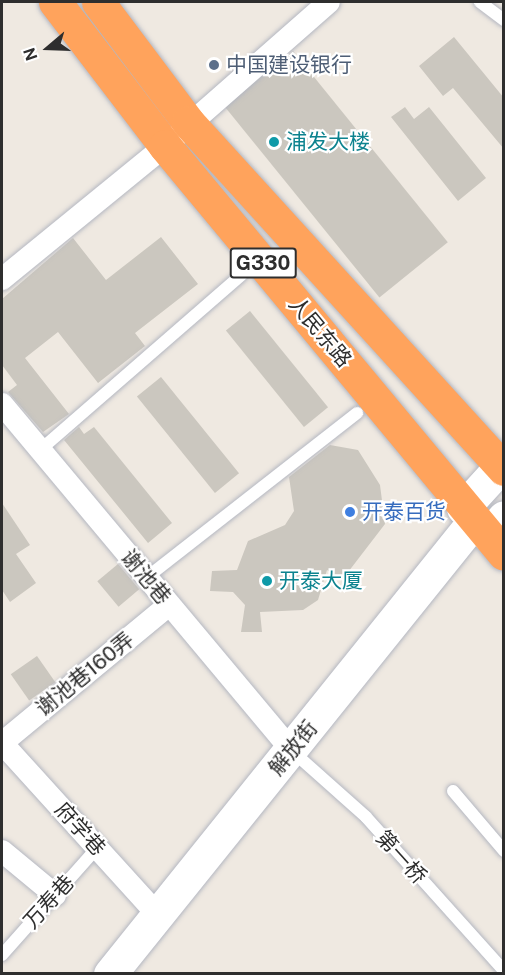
<!DOCTYPE html>
<html>
<head>
<meta charset="utf-8">
<style>
  body { margin:0 }
  #map { position:relative; width:505px; height:975px; overflow:hidden; background:#efe9e1; font-family:"Public Sans","Noto Sans SC",sans-serif }
  div>[style] { position:absolute }
  .building>* { inset:0; background:#cbc7bf; transform-origin:0 0 }
  .roads { filter:drop-shadow(0 0 2px #b4b7c1) drop-shadow(0 0 2px #b4b7c1) }
  .lane>* { height:12px; margin:-6px; padding:0 6px; transform-origin:6px; border-radius:6px; background:#fff }
  .street>* { height:22px; margin:-11px; padding:0 11px; transform-origin:11px; border-radius:11px; background:#fff }
  .secondary>* { height:33px; margin:-16.5px; padding:0 16.5px; transform-origin:16.5px; border-radius:16.5px; background:#fff }
  .highway>* { height:33px; margin:-16.5px; padding:0 16.5px; transform-origin:16.5px; border-radius:16.5px; background:#ffa35c }
  .dots>* { width:16px; height:16px; translate:-50% -50%; box-sizing:border-box; border:3px solid #fff; border-radius:50% }
  span { translate:-50% -50%; white-space:nowrap; text-align:center; line-height:1.15; -webkit-text-stroke:4.5px #fff; paint-order:stroke }
  .shield-label span { padding:2px 4px; background:#fff; border:2px solid; border-radius:4px; -webkit-text-stroke-width:0 }
  .shield-label { font-size:20px; color:#2e2e2e; font-weight:700 }
  .service-label { font-size:21px; color:#4e5e75 }
  .left { translate:0 -50%; text-align:left }
  .culture-label { font-size:21px; color:#0d838f }
  .street-label { font-size:21px; color:#2e2e2e }
  .shop-label { font-size:21px; color:#366cbe }
  .frame { position:absolute; inset:0; border:3px solid #2e2e2e; pointer-events:none }
  .north { position:absolute; left:18px; top:18px; width:60px; height:60px; -webkit-text-stroke:4px #fff; paint-order:stroke; rotate:251deg; font-size:16px; font-weight:700; line-height:24px; text-align:center; color:#2e2e2e }
  .north::after { content:''; display:block; margin:auto; width:21px; height:27px; background:#2e2e2e; clip-path:polygon(50% 0,100% 100%,50% 72%,0 100%) }
</style>
</head>
<body>
<div id="map">
  <div class="building">
    <div style="clip-path:polygon(454px 37px,504px 98px,504px 149px,453px 88px,443px 96px,419px 66px)"></div>
    <div style="left:293px;top:51px;width:246px;height:88px;rotate:51deg"></div>
    <div style="clip-path:polygon(405px 107px,414px 119px,429px 107px,486px 178px,458px 201px,391px 117px)"></div>
    <div style="clip-path:polygon(161px 237px,198px 284px,135px 333px,145px 346px,98px 383px,58px 332px,25px 358px,69px 414px,43px 432px,8px 392px,17px 385px,2px 365px,2px 299px,73px 238px,106px 280px)"></div>
    <div style="left:250px;top:311px;width:124px;height:31px;rotate:51deg"></div>
    <div style="left:161px;top:377px;width:124px;height:31px;rotate:51deg"></div>
    <div style="clip-path:polygon(79px 427px,84px 434px,94px 427px,172px 523px,148px 543px,64px 440px)"></div>
    <div style="clip-path:polygon(330px 445px,358px 450px,380px 485px,385px 524px,342px 580px,327px 570px,318px 600px,303px 610px,260px 612px,262px 632px,241px 632px,245px 605px,233px 592px,210px 591px,212px 571px,237px 570px,248px 541px,285px 525px,294px 511px,289px 477px)"></div>
    <div style="clip-path:polygon(2px 503px,30px 545px,16px 554px,36px 583px,10px 602px,2px 590px)"></div>
    <div style="left:118px;top:564px;width:33px;height:27px;rotate:50deg"></div>
    <div style="left:37px;top:656px;width:32px;height:32px;rotate:55deg"></div>
  </div>
  <div class="roads">
    <div class="lane">
      <div style="left:480px;top:2px;width:30px;rotate:37deg"></div>
      <div style="left:40px;top:450px;width:267px;rotate:-41deg"></div>
      <div style="left:146px;top:578px;width:268px;rotate:-38deg"></div>
      <div style="left:292px;top:751px;width:99px;rotate:41.7deg"></div>
      <div style="left:366px;top:817px;width:207px;rotate:48.1deg"></div>
      <div style="left:453px;top:791px;width:79px;rotate:49.6deg"></div>
      <div style="left:2px;top:955px;width:143px;rotate:-48.4deg"></div>
    </div>
    <div class="street">
      <div style="left:2px;top:279px;width:210px;rotate:-39.2deg"></div>
      <div style="left:165px;top:146px;width:218px;rotate:-41.3deg"></div>
      <div style="left:2px;top:404px;width:451px;rotate:50.1deg"></div>
      <div style="left:2px;top:851px;width:69px;rotate:39.7deg"></div>
      <div style="left:158px;top:915px;width:232px;rotate:-132.2deg"></div>
      <div style="left:2px;top:743px;width:217px;rotate:-39.6deg"></div>
    </div>
    <div class="secondary">
      <div style="left:463px;top:508px;width:61px;rotate:-47.7deg"></div>
      <div style="left:488px;top:535px;width:24px;rotate:-48deg"></div>
      <div style="left:110px;top:974px;width:581px;rotate:-51.22deg"></div>
    </div>
    <div class="highway">
      <div style="left:55px;top:2px;width:181px;rotate:52.6deg"></div>
      <div style="left:165px;top:146px;width:530px;rotate:50.28deg"></div>
      <div style="left:98px;top:2px;width:150px;rotate:53.1deg"></div>
      <div style="left:188px;top:122px;width:469px;rotate:47.7deg"></div>
    </div>
  </div>
  <div class="dots">
    <div style="left:214px;top:65px;background:#5c6f8a"></div>
    <div style="left:274px;top:142px;background:#0f9aa8"></div>
    <div style="left:350px;top:512px;background:#3f7fe0"></div>
    <div style="left:267px;top:581px;background:#0f9aa8"></div>
  </div>
  <div class="shield-label">
    <span style="left:263px;top:263px">G330</span>
  </div>
  <div class="service-label">
    <span class="left" style="left:226px;top:65px">中国建设银行</span>
  </div>
  <div class="culture-label">
    <span class="left" style="left:286px;top:142px">浦发大楼</span>
    <span class="left" style="left:279px;top:581px">开泰大厦</span>
  </div>
  <div class="street-label">
    <span style="left:320px;top:332px;rotate:50deg">人民东路</span>
    <span style="left:146px;top:577px;rotate:50deg">谢池巷</span>
    <span style="left:85px;top:674px;rotate:-39deg">谢池巷160弄</span>
    <span style="left:293px;top:748px;rotate:-51deg">解放街</span>
    <span style="left:80px;top:829px;rotate:48deg">府学巷</span>
    <span style="left:401px;top:857px;rotate:48deg">第一桥</span>
    <span style="left:49px;top:902px;rotate:-48deg">万寿巷</span>
  </div>
  <div class="shop-label">
    <span class="left" style="left:362px;top:512px">开泰百货</span>
  </div>
  <div class="frame"></div>
  <div class="north">N</div>
</div>
</body>
</html>
